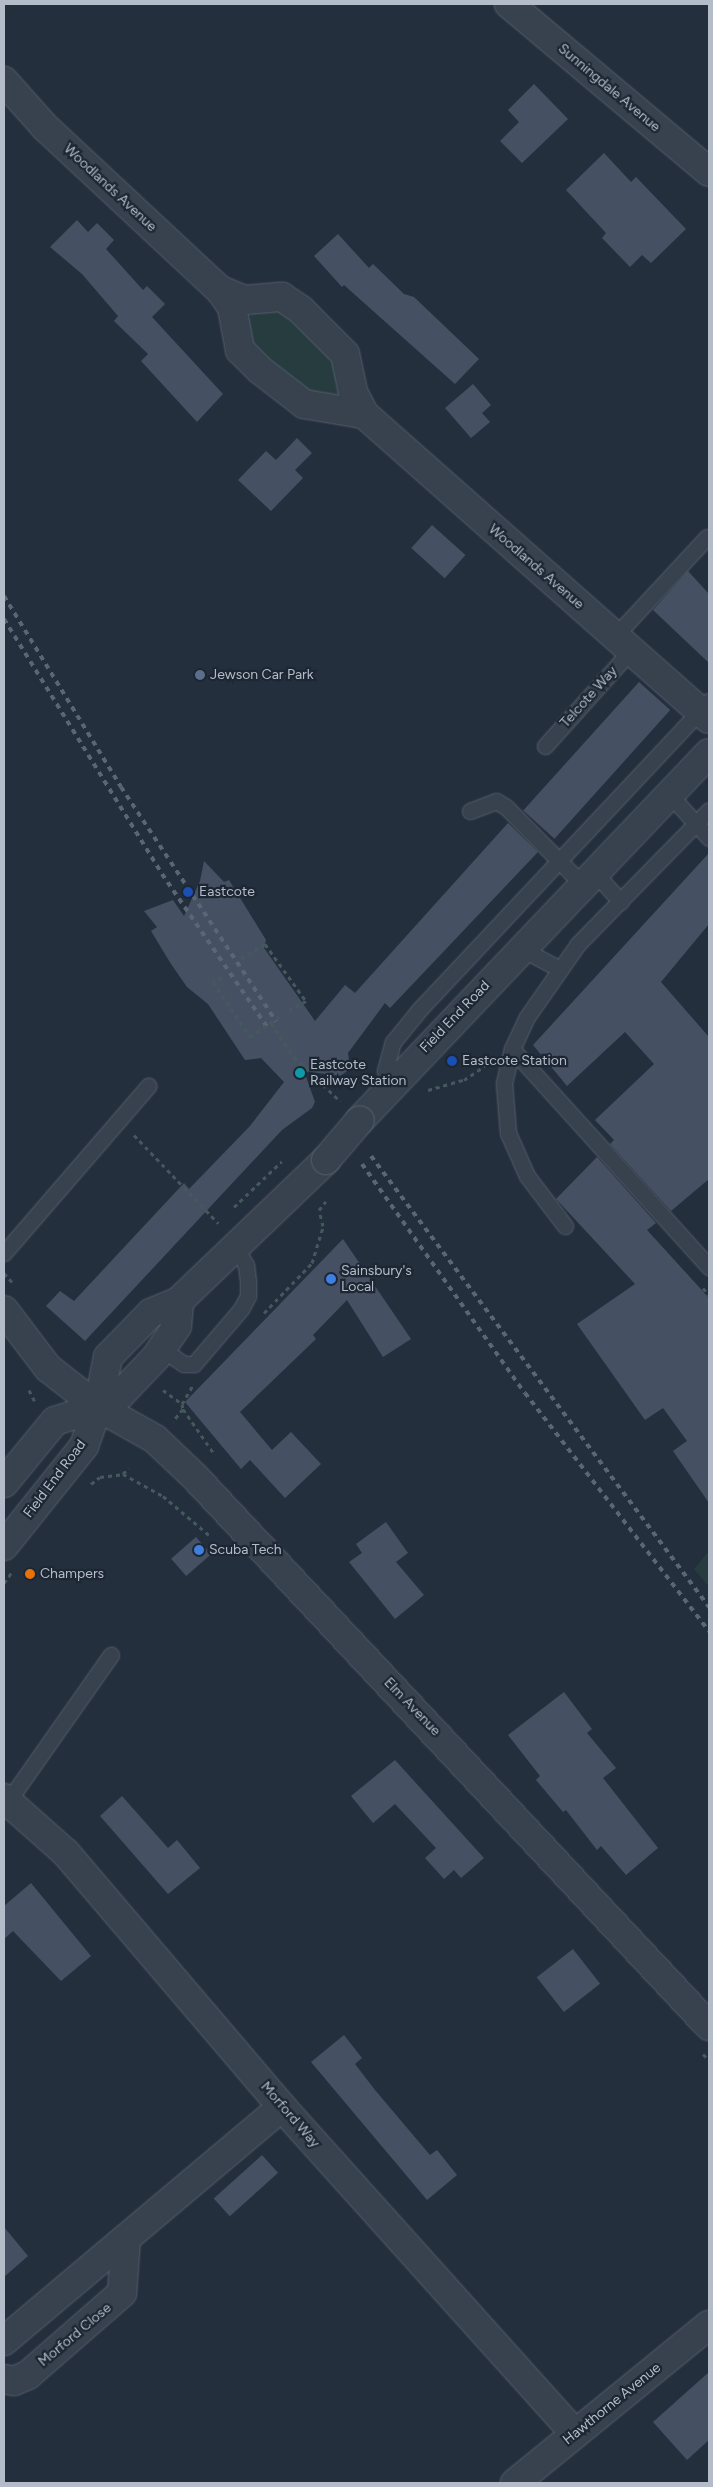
<!DOCTYPE html>
<html>
<head>
<meta charset="utf-8">
<style>
  body { margin:0 }
  #map { position:relative; width:713px; height:2487px; overflow:hidden; background:#242f3e; font-family:Figtree,sans-serif }
  div>[style] { position:absolute }
  .green>* { inset:0; background:#263c3f }
  .building>* { inset:0; background:#455162; transform-origin:0 0 }
  .path>* { height:3px; margin-top:-1.5px; transform-origin:0; background:repeating-linear-gradient(90deg,#44595c 0 4px,transparent 0 8px) }
  .roads { filter:drop-shadow(0 0 1px #565f6c) drop-shadow(0 0 1px #565f6c) }
  .service>* { height:15px; margin:-7.5px; padding:0 7.5px; transform-origin:7.5px; border-radius:7.5px; background:#38414e }
  .minor>* { height:28px; margin:-14px; padding:0 14px; transform-origin:14px; border-radius:14px; background:#38414e }
  .tertiary>* { height:28px; margin:-14px; padding:0 14px; transform-origin:14px; border-radius:14px; background:#38414e }
  .rail>* { height:4px; margin-top:-2px; transform-origin:0; background:repeating-linear-gradient(90deg,#5a6575 0 5px,transparent 0 10px) }
  .path-bridge>* { height:3px; margin-top:-1.5px; transform-origin:0; background:repeating-linear-gradient(90deg,#44595c 0 4px,transparent 0 8px) }
  .bridges { filter:drop-shadow(0 0 1px #565f6c) drop-shadow(0 0 1px #565f6c) }
  .tertiary-bridge>* { height:28px; margin:-14px; padding:0 14px; transform-origin:14px; border-radius:14px; background:#38414e }
  .dots>* { width:14px; height:14px; translate:-50% -50%; box-sizing:border-box; border:2px solid #1d2633; border-radius:50% }
  span { translate:-50% -50%; white-space:nowrap; text-align:center; line-height:1.15; -webkit-text-stroke:4.5px #1d2633; paint-order:stroke }
  .street-label { font-size:14px; color:#b4bcc9 }
  .poi-label { font-size:14px; color:#b4bcc9 }
  .left { translate:0 -50%; text-align:left }
  .frame { position:absolute; inset:0; border:5px solid #b4bcc9; pointer-events:none }
</style>
</head>
<body>
<div id="map">
  <div class="green">
    <div style="clip-path:polygon(278px 303px,333px 354px,343px 388px,334px 398px,316px 401px,260px 359px,243px 328px,258px 305px)"></div>
    <div style="clip-path:polygon(709px 1551px,709px 1587px,694px 1569px)"></div>
  </div>
  <div class="building">
    <div style="clip-path:polygon(534px 84px,568px 119px,522px 163px,500px 141px,519px 122px,508px 110px)"></div>
    <div style="clip-path:polygon(604px 153px,631px 182px,636px 177px,686px 229px,651px 263px,642px 255px,630px 267px,602px 238px,606px 233px,566px 190px)"></div>
    <div style="clip-path:polygon(77px 220px,88px 232px,97px 223px,114px 240px,106px 249px,143px 290px,147px 286px,165px 304px,152px 317px,223px 394px,197px 422px,141px 361px,148px 354px,114px 321px,118px 316px,82px 274px,50px 247px)"></div>
    <div style="clip-path:polygon(338px 234px,369px 268px,373px 264px,404px 294px,414px 297px,479px 359px,455px 384px,344px 285px,342px 287px,314px 256px)"></div>
    <div style="clip-path:polygon(473px 384px,491px 405px,482px 413px,490px 422px,471px 438px,445px 408px)"></div>
    <div style="clip-path:polygon(297px 438px,312px 453px,295px 470px,303px 478px,271px 511px,238px 480px,266px 451px,276px 460px)"></div>
    <div style="left:432px;top:525px;width:45px;height:31px;rotate:42deg"></div>
    <div style="clip-path:polygon(688px 571px,709px 594px,709px 663px,653px 610px)"></div>
    <div style="left:639px;top:682px;width:42px;height:173px;rotate:42deg"></div>
    <div style="clip-path:polygon(508px 823px,538px 852px,390px 1008px,385px 1003px,348px 1053px,350px 1067px,346px 1072px,340px 1076px,304px 1071px,315px 1102px,312px 1108px,282px 1130px,85px 1341px,46px 1306px,60px 1291px,74px 1301px,184px 1183px,189px 1189px,250px 1126px,284px 1082px,261px 1058px,245px 1060px,208px 1004px,187px 987px,171px 964px,151px 931px,157px 927px,144px 911px,173px 900px,184px 916px,200px 881px,204px 861px,224px 882px,229px 880px,266px 940px,264px 948px,315px 1021px,345px 985px,355px 993px)"></div>
    <div style="clip-path:polygon(709px 853px,709px 924px,661px 982px,709px 1037px,709px 1179px,671px 1211px,610px 1144px,614px 1140px,595px 1120px,654px 1064px,625px 1032px,567px 1086px,533px 1045px)"></div>
    <div style="clip-path:polygon(597px 1157px,656px 1223px,647px 1230px,709px 1298px,709px 1503px,673px 1451px,687px 1441px,663px 1408px,645px 1420px,577px 1324px,635px 1284px,556px 1199px)"></div>
    <div style="clip-path:polygon(343px 1239px,411px 1339px,383px 1357px,347px 1300px,313px 1335px,316px 1339px,240px 1412px,272px 1450px,291px 1432px,321px 1464px,285px 1498px,250px 1460px,241px 1469px,185px 1402px)"></div>
    <div style="clip-path:polygon(386px 1522px,408px 1553px,396px 1562px,424px 1595px,395px 1619px,349px 1562px,362px 1553px,356px 1544px)"></div>
    <div style="left:196px;top:1537px;width:23px;height:33px;rotate:49deg"></div>
    <div style="clip-path:polygon(564px 1692px,592px 1729px,587px 1733px,616px 1768px,603px 1778px,658px 1848px,626px 1875px,601px 1846px,597px 1850px,566px 1810px,563px 1812px,536px 1780px,540px 1776px,508px 1735px)"></div>
    <div style="clip-path:polygon(395px 1760px,484px 1858px,461px 1878px,454px 1870px,444px 1879px,425px 1858px,436px 1848px,395px 1804px,373px 1823px,351px 1796px)"></div>
    <div style="clip-path:polygon(122px 1796px,168px 1848px,177px 1840px,200px 1868px,168px 1894px,100px 1816px)"></div>
    <div style="clip-path:polygon(31px 1883px,91px 1956px,61px 1981px,13px 1931px,4px 1939px,4px 1906px)"></div>
    <div style="left:573px;top:1949px;width:44px;height:46px;rotate:52deg"></div>
    <div style="clip-path:polygon(344px 2035px,362px 2058px,355px 2064px,375px 2090px,430px 2155px,437px 2150px,457px 2175px,427px 2200px,311px 2062px)"></div>
    <div style="left:262px;top:2155px;width:24px;height:65px;rotate:48deg"></div>
    <div style="clip-path:polygon(4px 2227px,28px 2256px,4px 2277px)"></div>
    <div style="clip-path:polygon(709px 2372px,709px 2440px,687px 2460px,653px 2422px)"></div>
  </div>
  <div class="path">
    <div style="left:241px;top:958px;width:28px;rotate:-30deg"></div>
    <div style="left:265px;top:944px;width:70px;rotate:54.3deg"></div>
    <div style="left:306px;top:1001px;width:19px;rotate:152deg"></div>
    <div style="left:222px;top:977px;width:10px;rotate:151deg"></div>
    <div style="left:213px;top:982px;width:66px;rotate:56.1deg"></div>
    <div style="left:271px;top:1023px;width:41px;rotate:55.9deg"></div>
    <div style="left:294px;top:1057px;width:64px;rotate:43.7deg"></div>
    <div style="left:428px;top:1090px;width:37px;rotate:-16deg"></div>
    <div style="left:464px;top:1080px;width:25px;rotate:-34deg"></div>
    <div style="left:134px;top:1135px;width:122px;rotate:46.3deg"></div>
    <div style="left:234px;top:1207px;width:66px;rotate:-43.8deg"></div>
    <div style="left:4px;top:1273px;width:13px;rotate:48deg"></div>
    <div style="left:703px;top:1288px;width:9px;rotate:49deg"></div>
    <div style="left:264px;top:1313px;width:69px;rotate:-46.2deg"></div>
    <div style="left:312px;top:1263px;width:39px;rotate:-73deg"></div>
    <div style="left:323px;top:1226px;width:16px;rotate:-104deg"></div>
    <div style="left:319px;top:1210px;width:11px;rotate:-52deg"></div>
    <div style="left:29px;top:1390px;width:13px;rotate:63deg"></div>
    <div style="left:163px;top:1390px;width:24px;rotate:36deg"></div>
    <div style="left:182px;top:1404px;width:5px;rotate:79deg"></div>
    <div style="left:183px;top:1409px;width:16px;rotate:130deg"></div>
    <div style="left:182px;top:1404px;width:22px;rotate:-60deg"></div>
    <div style="left:183px;top:1409px;width:56px;rotate:55.2deg"></div>
    <div style="left:123px;top:1474px;width:46px;rotate:28.8deg"></div>
    <div style="left:163px;top:1496px;width:60px;rotate:40.3deg"></div>
    <div style="left:91px;top:1484px;width:11px;rotate:-38deg"></div>
    <div style="left:100px;top:1477px;width:23px;rotate:-7deg"></div>
    <div style="left:123px;top:1474px;width:8px;rotate:-50deg"></div>
    <div style="left:4px;top:1583px;width:14px;rotate:-54deg"></div>
    <div style="left:703px;top:2054px;width:8px;rotate:45deg"></div>
  </div>
  <div class="roads">
    <div class="service">
      <div style="left:615px;top:636px;width:135px;rotate:-47.1deg"></div>
      <div style="left:545px;top:746px;width:132px;rotate:-48.1deg"></div>
      <div style="left:670px;top:795px;width:58px;rotate:47.8deg"></div>
      <div style="left:470px;top:811px;width:28px;rotate:-21deg"></div>
      <div style="left:496px;top:801px;width:12px;rotate:31deg"></div>
      <div style="left:506px;top:807px;width:110px;rotate:45.4deg"></div>
      <div style="left:594px;top:872px;width:40px;rotate:48deg"></div>
      <div style="left:522px;top:949px;width:43px;rotate:27.8deg"></div>
      <div style="left:512px;top:1049px;width:294px;rotate:47.9deg"></div>
      <div style="left:392px;top:1084px;width:15px;rotate:-118deg"></div>
      <div style="left:385px;top:1071px;width:30px;rotate:-75deg"></div>
      <div style="left:393px;top:1042px;width:41px;rotate:-50.9deg"></div>
      <div style="left:419px;top:1010px;width:424px;rotate:-46.8deg"></div>
      <div style="left:565px;top:1226px;width:63px;rotate:-127.2deg"></div>
      <div style="left:527px;top:1176px;width:47px;rotate:-113.8deg"></div>
      <div style="left:508px;top:1133px;width:50px;rotate:-94.6deg"></div>
      <div style="left:504px;top:1083px;width:35px;rotate:-77deg"></div>
      <div style="left:512px;top:1049px;width:35px;rotate:-65deg"></div>
      <div style="left:527px;top:1017px;width:89px;rotate:-55.1deg"></div>
      <div style="left:578px;top:944px;width:187px;rotate:-45.6deg"></div>
      <div style="left:4px;top:1253px;width:221px;rotate:-49.2deg"></div>
      <div style="left:163px;top:1350px;width:25px;rotate:34deg"></div>
      <div style="left:184px;top:1364px;width:10px"></div>
      <div style="left:194px;top:1364px;width:72px;rotate:-49.5deg"></div>
      <div style="left:241px;top:1309px;width:15px;rotate:-62deg"></div>
      <div style="left:248px;top:1296px;width:15px;rotate:-90deg"></div>
      <div style="left:248px;top:1281px;width:16px;rotate:-97deg"></div>
      <div style="left:246px;top:1265px;width:23px;rotate:-121deg"></div>
      <div style="left:4px;top:1807px;width:186px;rotate:-54.9deg"></div>
    </div>
    <div class="minor">
      <div style="left:509px;top:4px;width:261px;rotate:40deg"></div>
      <div style="left:4px;top:81px;width:62px;rotate:48.3deg"></div>
      <div style="left:45px;top:127px;width:239px;rotate:43deg"></div>
      <div style="left:220px;top:290px;width:21px;rotate:55deg"></div>
      <div style="left:232px;top:307px;width:44px;rotate:79.5deg"></div>
      <div style="left:240px;top:350px;width:28px;rotate:45deg"></div>
      <div style="left:260px;top:370px;width:56px;rotate:37.7deg"></div>
      <div style="left:304px;top:404px;width:61px;rotate:9.5deg"></div>
      <div style="left:220px;top:290px;width:27px;rotate:22deg"></div>
      <div style="left:245px;top:300px;width:37px;rotate:-5deg"></div>
      <div style="left:282px;top:297px;width:23px;rotate:34deg"></div>
      <div style="left:301px;top:310px;width:62px;rotate:45deg"></div>
      <div style="left:345px;top:354px;width:39px;rotate:78deg"></div>
      <div style="left:353px;top:392px;width:25px;rotate:63deg"></div>
      <div style="left:364px;top:414px;width:460px;rotate:41.5deg"></div>
      <div style="left:4px;top:1798px;width:83px;rotate:41.6deg"></div>
      <div style="left:66px;top:1853px;width:333px;rotate:49.6deg"></div>
      <div style="left:282px;top:2107px;width:439px;rotate:48.1deg"></div>
      <div style="left:4px;top:2341px;width:363px;rotate:-40.1deg"></div>
      <div style="left:4px;top:2379px;width:10px;rotate:11deg"></div>
      <div style="left:14px;top:2381px;width:15px;rotate:-23deg"></div>
      <div style="left:28px;top:2375px;width:125px;rotate:-41.1deg"></div>
      <div style="left:122px;top:2293px;width:54px;rotate:-85.8deg"></div>
      <div style="left:515px;top:2483px;width:250px;rotate:-39.2deg"></div>
    </div>
    <div class="tertiary">
      <div style="left:360px;top:1120px;width:506px;rotate:-46.44deg"></div>
      <div style="left:4px;top:1310px;width:73px;rotate:52.8deg"></div>
      <div style="left:48px;top:1368px;width:63px;rotate:38deg"></div>
      <div style="left:98px;top:1407px;width:65px;rotate:29.3deg"></div>
      <div style="left:155px;top:1439px;width:55px;rotate:43.5deg"></div>
      <div style="left:195px;top:1477px;width:752px;rotate:46.89deg"></div>
      <div style="left:4px;top:1483px;width:80px;rotate:-50.6deg"></div>
      <div style="left:55px;top:1421px;width:45px;rotate:-18deg"></div>
      <div style="left:98px;top:1407px;width:25px;rotate:-29deg"></div>
      <div style="left:120px;top:1395px;width:52px;rotate:-46.5deg"></div>
      <div style="left:156px;top:1357px;width:37px;rotate:-56deg"></div>
      <div style="left:177px;top:1326px;width:25px;rotate:-85deg"></div>
      <div style="left:4px;top:1546px;width:128px;rotate:-51.3deg"></div>
      <div style="left:84px;top:1446px;width:41px;rotate:-70.3deg"></div>
      <div style="left:98px;top:1407px;width:51px;rotate:-78.7deg"></div>
      <div style="left:108px;top:1357px;width:62px;rotate:-45.7deg"></div>
      <div style="left:151px;top:1313px;width:30px;rotate:-23deg"></div>
      <div style="left:179px;top:1301px;width:204px;rotate:-43.8deg"></div>
    </div>
  </div>
  <div class="rail">
    <div style="left:4px;top:596px;width:224px;rotate:58.5deg"></div>
    <div style="left:121px;top:787px;width:281px;rotate:56.5deg"></div>
    <div style="left:4px;top:619px;width:300px;rotate:58.2deg"></div>
    <div style="left:162px;top:874px;width:186px;rotate:55.5deg"></div>
    <div style="left:371px;top:1156px;width:564px;rotate:53.15deg"></div>
    <div style="left:362px;top:1164px;width:281px;rotate:54.6deg"></div>
    <div style="left:525px;top:1393px;width:301px;rotate:52.3deg"></div>
  </div>
  <div class="path-bridge">
    <div style="left:250px;top:1037px;width:37px;rotate:-35deg"></div>
  </div>
  <div class="bridges">
    <div class="tertiary-bridge">
      <div style="left:326px;top:1160px;width:52px;rotate:-49.6deg"></div>
    </div>
  </div>
  <div class="dots">
    <div style="left:200px;top:675px;background:#5c6f8a"></div>
    <div style="left:188px;top:892px;background:#1a4fb4"></div>
    <div style="left:452px;top:1061px;background:#1a4fb4"></div>
    <div style="left:300px;top:1073px;background:#0f9aa8"></div>
    <div style="left:331px;top:1279px;background:#3f7fe0"></div>
    <div style="left:199px;top:1550px;background:#3f7fe0"></div>
    <div style="left:30px;top:1574px;background:#e8710a"></div>
  </div>
  <div class="street-label">
    <span style="left:609px;top:88px;rotate:40deg">Sunningdale Avenue</span>
    <span style="left:110px;top:188px;rotate:43deg">Woodlands Avenue</span>
    <span style="left:536px;top:567px;rotate:41deg">Woodlands Avenue</span>
    <span style="left:589px;top:697px;rotate:-48deg">Telcote Way</span>
    <span style="left:455px;top:1017px;rotate:-46deg">Field End Road</span>
    <span style="left:55px;top:1479px;rotate:-53deg">Field End Road</span>
    <span style="left:412px;top:1707px;rotate:46deg">Elm Avenue</span>
    <span style="left:290px;top:2115px;rotate:49deg">Morford Way</span>
    <span style="left:75px;top:2335px;rotate:-40deg">Morford Close</span>
    <span style="left:612px;top:2404px;rotate:-39deg">Hawthorne Avenue</span>
  </div>
  <div class="poi-label">
    <span class="left" style="left:210px;top:675px">Jewson Car Park</span>
    <span class="left" style="left:199px;top:892px">Eastcote</span>
    <span class="left" style="left:462px;top:1061px">Eastcote Station</span>
    <span class="left" style="left:310px;top:1073px">Eastcote<br>Railway Station</span>
    <span class="left" style="left:341px;top:1279px">Sainsbury's<br>Local</span>
    <span class="left" style="left:209px;top:1550px">Scuba Tech</span>
    <span class="left" style="left:40px;top:1574px">Champers</span>
  </div>
  <div class="frame"></div>
</div>
</body>
</html>
